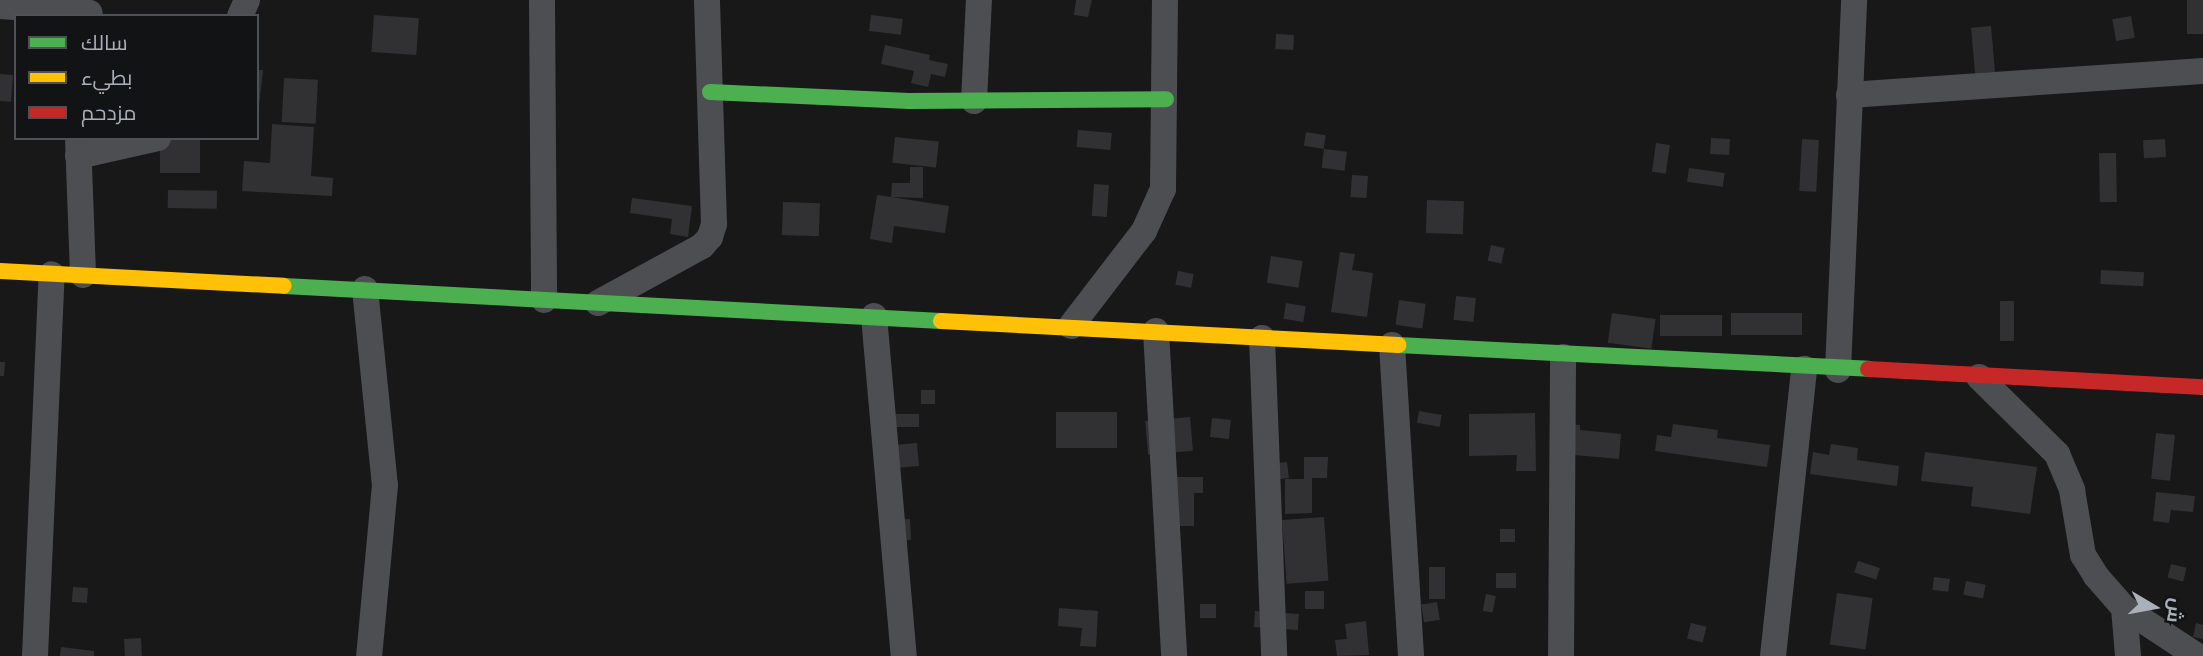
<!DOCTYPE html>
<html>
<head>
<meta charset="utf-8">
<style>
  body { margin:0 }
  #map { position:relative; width:2203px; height:656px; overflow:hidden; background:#181819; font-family:Figtree,Cairo,sans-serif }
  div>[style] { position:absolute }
  .building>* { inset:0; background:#313133; transform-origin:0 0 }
  .street>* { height:26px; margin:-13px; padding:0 13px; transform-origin:13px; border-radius:13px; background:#4c4e52 }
  .fast>* { height:16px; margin:-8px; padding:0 8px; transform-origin:8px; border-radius:8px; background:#4caf50 }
  .slow>* { height:16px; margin:-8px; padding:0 8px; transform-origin:8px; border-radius:8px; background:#ffc107 }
  .jam>* { height:16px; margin:-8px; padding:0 8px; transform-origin:8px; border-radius:8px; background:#c62828 }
  span { translate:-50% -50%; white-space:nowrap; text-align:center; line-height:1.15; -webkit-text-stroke:5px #121315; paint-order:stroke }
  .legend { position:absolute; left:14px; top:14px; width:245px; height:126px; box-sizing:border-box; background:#121315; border:2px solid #4e5257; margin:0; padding:9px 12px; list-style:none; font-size:21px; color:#a9b0ba }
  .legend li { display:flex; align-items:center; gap:14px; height:35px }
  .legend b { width:35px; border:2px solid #4e5257 }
  .north { position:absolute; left:2119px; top:572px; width:70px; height:70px; -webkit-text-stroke:5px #121315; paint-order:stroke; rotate:100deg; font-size:19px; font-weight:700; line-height:28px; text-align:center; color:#a9b0ba }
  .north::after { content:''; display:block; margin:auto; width:24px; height:32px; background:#a9b0ba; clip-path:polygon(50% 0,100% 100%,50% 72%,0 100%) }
</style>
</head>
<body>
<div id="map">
  <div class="building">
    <div style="clip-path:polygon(1076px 0,1092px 0,1088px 17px,1074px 15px)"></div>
    <div style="left:2187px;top:0;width:16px;height:34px"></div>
    <div style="left:374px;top:15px;width:45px;height:37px;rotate:4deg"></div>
    <div style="left:871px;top:15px;width:32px;height:16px;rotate:7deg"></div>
    <div style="left:2131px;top:16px;width:22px;height:19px;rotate:80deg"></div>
    <div style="left:1991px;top:26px;width:46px;height:20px;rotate:85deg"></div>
    <div style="left:1276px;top:34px;width:18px;height:15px;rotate:3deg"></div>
    <div style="clip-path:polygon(885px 45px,930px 55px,929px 60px,948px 64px,945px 77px,931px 74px,928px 87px,911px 83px,914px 71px,881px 64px)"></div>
    <div style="clip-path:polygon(257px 70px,263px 70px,259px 106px,257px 106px)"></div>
    <div style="left:0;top:74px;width:13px;height:27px;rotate:4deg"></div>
    <div style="left:284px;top:78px;width:34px;height:44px;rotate:3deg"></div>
    <div style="clip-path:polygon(272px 124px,314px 127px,311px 176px,333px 178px,332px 196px,242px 191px,244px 161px,270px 163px)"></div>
    <div style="left:1078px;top:130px;width:34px;height:17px;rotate:5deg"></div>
    <div style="left:1306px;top:132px;width:20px;height:14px;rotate:9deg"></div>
    <div style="left:895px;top:137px;width:44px;height:26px;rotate:6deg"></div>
    <div style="left:200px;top:138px;width:35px;height:40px;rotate:90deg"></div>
    <div style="left:1711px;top:138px;width:19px;height:16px;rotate:3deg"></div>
    <div style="left:1802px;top:139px;width:17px;height:52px;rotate:3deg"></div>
    <div style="left:2165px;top:139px;width:18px;height:22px;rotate:87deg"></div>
    <div style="left:1656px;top:143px;width:14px;height:29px;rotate:8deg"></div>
    <div style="left:1324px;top:149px;width:23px;height:19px;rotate:7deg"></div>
    <div style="left:2116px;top:153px;width:49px;height:17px;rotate:89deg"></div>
    <div style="clip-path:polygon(910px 167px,923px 167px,923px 198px,891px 197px,949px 206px,945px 233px,894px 226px,892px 243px,870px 239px,877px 195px,891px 197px,892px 183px,910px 183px)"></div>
    <div style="left:1689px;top:168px;width:36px;height:14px;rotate:8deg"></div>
    <div style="left:1352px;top:175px;width:16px;height:22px;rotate:4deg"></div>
    <div style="left:1094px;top:184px;width:15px;height:32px;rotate:4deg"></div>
    <div style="left:168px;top:190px;width:49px;height:18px;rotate:1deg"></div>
    <div style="clip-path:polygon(632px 198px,692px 206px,688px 237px,670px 234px,672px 219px,630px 213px)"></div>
    <div style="left:1427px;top:200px;width:37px;height:33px;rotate:2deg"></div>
    <div style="left:783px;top:202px;width:37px;height:33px;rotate:2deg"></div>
    <div style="left:1491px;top:245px;width:14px;height:16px;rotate:12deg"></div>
    <div style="clip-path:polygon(1340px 252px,1355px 254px,1352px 270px,1373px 273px,1367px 317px,1331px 312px)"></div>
    <div style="left:1271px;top:256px;width:32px;height:27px;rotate:9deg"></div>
    <div style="left:2101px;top:270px;width:43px;height:14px;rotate:3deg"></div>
    <div style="left:1178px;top:271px;width:16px;height:14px;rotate:11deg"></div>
    <div style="left:1456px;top:296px;width:20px;height:24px;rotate:6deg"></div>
    <div style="left:1399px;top:300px;width:27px;height:25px;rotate:8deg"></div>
    <div style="left:2000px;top:301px;width:14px;height:40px"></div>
    <div style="left:1286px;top:303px;width:20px;height:16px;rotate:9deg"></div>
    <div style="left:1612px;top:313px;width:44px;height:30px;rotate:8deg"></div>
    <div style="left:1731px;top:313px;width:71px;height:22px"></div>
    <div style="left:1660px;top:315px;width:62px;height:21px"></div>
    <div style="clip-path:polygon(0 362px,5px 362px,4px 376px,0 376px)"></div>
    <div style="left:921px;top:390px;width:14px;height:14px"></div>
    <div style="left:1419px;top:411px;width:23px;height:12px;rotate:10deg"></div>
    <div style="left:1056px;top:412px;width:61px;height:36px"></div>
    <div style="clip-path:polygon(1535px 413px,1536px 471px,1516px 471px,1517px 455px,1469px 456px,1469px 414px)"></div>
    <div style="left:882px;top:414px;width:37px;height:13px"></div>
    <div style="left:1190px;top:417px;width:34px;height:45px;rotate:85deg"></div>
    <div style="left:1212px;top:418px;width:19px;height:19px;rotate:6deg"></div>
    <div style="clip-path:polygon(1566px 424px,1580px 425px,1580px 430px,1621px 434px,1619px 459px,1563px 454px)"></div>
    <div style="clip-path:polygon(1673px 424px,1718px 430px,1717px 438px,1770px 445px,1767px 467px,1655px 451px,1657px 435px,1671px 437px)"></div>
    <div style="left:2156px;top:433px;width:19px;height:46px;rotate:6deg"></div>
    <div style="left:917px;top:443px;width:23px;height:33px;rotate:85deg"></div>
    <div style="clip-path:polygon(1831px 444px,1858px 448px,1857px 460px,1899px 466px,1897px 486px,1810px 474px,1813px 452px,1829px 455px)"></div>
    <div style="clip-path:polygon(1925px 452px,2037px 467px,2030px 514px,1971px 506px,1973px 487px,1921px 481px)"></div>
    <div style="clip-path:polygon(1304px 457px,1328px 457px,1327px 478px,1312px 478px,1312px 513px,1285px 514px,1285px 479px,1304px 479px)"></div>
    <div style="left:1287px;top:462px;width:16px;height:18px;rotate:83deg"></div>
    <div style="clip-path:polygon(1154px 477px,1203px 477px,1203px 493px,1194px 493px,1194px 526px,1154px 526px)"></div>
    <div style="clip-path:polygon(2156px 492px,2195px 496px,2193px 512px,2171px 510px,2169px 523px,2153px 521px)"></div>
    <div style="left:1324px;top:517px;width:64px;height:42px;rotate:86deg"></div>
    <div style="left:910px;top:519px;width:21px;height:16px;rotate:87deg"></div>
    <div style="left:1500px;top:529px;width:15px;height:13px"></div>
    <div style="left:1858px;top:561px;width:23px;height:12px;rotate:18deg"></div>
    <div style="left:2171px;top:564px;width:16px;height:14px;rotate:14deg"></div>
    <div style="left:1429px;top:567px;width:16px;height:32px"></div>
    <div style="left:1496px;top:573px;width:20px;height:15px"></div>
    <div style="left:1934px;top:577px;width:16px;height:13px;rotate:7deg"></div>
    <div style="left:1966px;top:581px;width:20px;height:14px;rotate:11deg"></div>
    <div style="left:73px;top:587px;width:15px;height:15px;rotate:4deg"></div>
    <div style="left:1305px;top:591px;width:19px;height:18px"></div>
    <div style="left:1837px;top:593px;width:36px;height:52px;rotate:8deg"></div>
    <div style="left:1486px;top:594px;width:10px;height:17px;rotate:11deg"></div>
    <div style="left:1437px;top:602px;width:18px;height:16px;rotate:81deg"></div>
    <div style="left:1200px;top:604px;width:16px;height:14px"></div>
    <div style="clip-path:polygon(1059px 608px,1098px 611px,1096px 647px,1080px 646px,1082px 628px,1058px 626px)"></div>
    <div style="left:1255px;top:611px;width:44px;height:16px;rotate:4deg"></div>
    <div style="clip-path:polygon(1366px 621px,1369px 655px,1337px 656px,1335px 640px,1347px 639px,1345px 624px)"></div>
    <div style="left:1691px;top:623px;width:16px;height:16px;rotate:14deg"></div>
    <div style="clip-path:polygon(2196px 623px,2203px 625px,2203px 639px,2193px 637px)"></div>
    <div style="left:141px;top:638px;width:18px;height:17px;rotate:87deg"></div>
    <div style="clip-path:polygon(61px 647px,94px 651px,94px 656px,60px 656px)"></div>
  </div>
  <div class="street">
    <div style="left:542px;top:0;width:300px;rotate:89.6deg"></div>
    <div style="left:0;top:6px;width:90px;rotate:4.4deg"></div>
    <div style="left:240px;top:16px;width:17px;rotate:-66deg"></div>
    <div style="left:1849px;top:95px;width:355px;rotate:-3.9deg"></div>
    <div style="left:974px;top:101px;width:101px;rotate:-87.2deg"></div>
    <div style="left:78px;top:138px;width:137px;rotate:87.9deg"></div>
    <div style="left:78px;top:156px;width:82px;rotate:-12.7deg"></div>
    <div style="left:365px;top:289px;width:197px;rotate:84.2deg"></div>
    <div style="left:385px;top:485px;width:172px;rotate:95.3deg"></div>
    <div style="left:598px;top:303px;width:119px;rotate:-28.7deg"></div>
    <div style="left:702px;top:246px;width:12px;rotate:-48deg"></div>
    <div style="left:710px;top:237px;width:14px;rotate:-73deg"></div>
    <div style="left:714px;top:224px;width:224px;rotate:-91.8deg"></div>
    <div style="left:874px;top:316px;width:341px;rotate:85deg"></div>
    <div style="left:1071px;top:326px;width:120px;rotate:-52.5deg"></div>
    <div style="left:1144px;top:231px;width:46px;rotate:-65.7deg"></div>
    <div style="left:1163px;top:189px;width:189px;rotate:-89.4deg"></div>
    <div style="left:1156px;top:331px;width:325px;rotate:86.8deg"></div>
    <div style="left:1262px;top:338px;width:318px;rotate:87.8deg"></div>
    <div style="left:1392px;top:345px;width:312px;rotate:86.5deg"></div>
    <div style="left:1838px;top:370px;width:370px;rotate:-87.5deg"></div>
    <div style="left:1979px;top:377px;width:110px;rotate:44.6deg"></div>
    <div style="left:2057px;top:454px;width:39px;rotate:67deg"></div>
    <div style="left:2072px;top:490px;width:66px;rotate:80.4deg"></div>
    <div style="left:2083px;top:555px;width:25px;rotate:58deg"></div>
    <div style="left:2096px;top:576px;width:43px;rotate:48.8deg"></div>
    <div style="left:2124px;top:608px;width:87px;rotate:33.3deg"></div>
    <div style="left:2124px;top:608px;width:48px;rotate:85.2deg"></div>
    <div style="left:35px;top:656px;width:382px;rotate:-87.5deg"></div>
    <div style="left:1561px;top:656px;width:299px;rotate:-89.6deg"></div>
    <div style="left:1773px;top:656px;width:289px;rotate:-83.8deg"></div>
  </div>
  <div class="fast">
    <div style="left:710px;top:92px;width:199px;rotate:2.6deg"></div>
    <div style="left:909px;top:101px;width:257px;rotate:-0.4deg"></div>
    <div style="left:284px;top:286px;width:658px;rotate:3.05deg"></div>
    <div style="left:1398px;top:345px;width:471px;rotate:2.9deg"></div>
  </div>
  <div class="slow">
    <div style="left:0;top:271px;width:284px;rotate:3deg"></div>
    <div style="left:941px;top:321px;width:458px;rotate:3deg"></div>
  </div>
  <div class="jam">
    <div style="left:1868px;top:369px;width:335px;rotate:3.1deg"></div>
  </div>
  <ul class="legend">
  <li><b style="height:9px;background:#4caf50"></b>سالك</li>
  <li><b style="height:9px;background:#ffc107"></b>بطيء</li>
  <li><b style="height:9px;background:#c62828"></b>مزدحم</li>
  </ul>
  <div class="north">ش</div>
</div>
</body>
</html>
